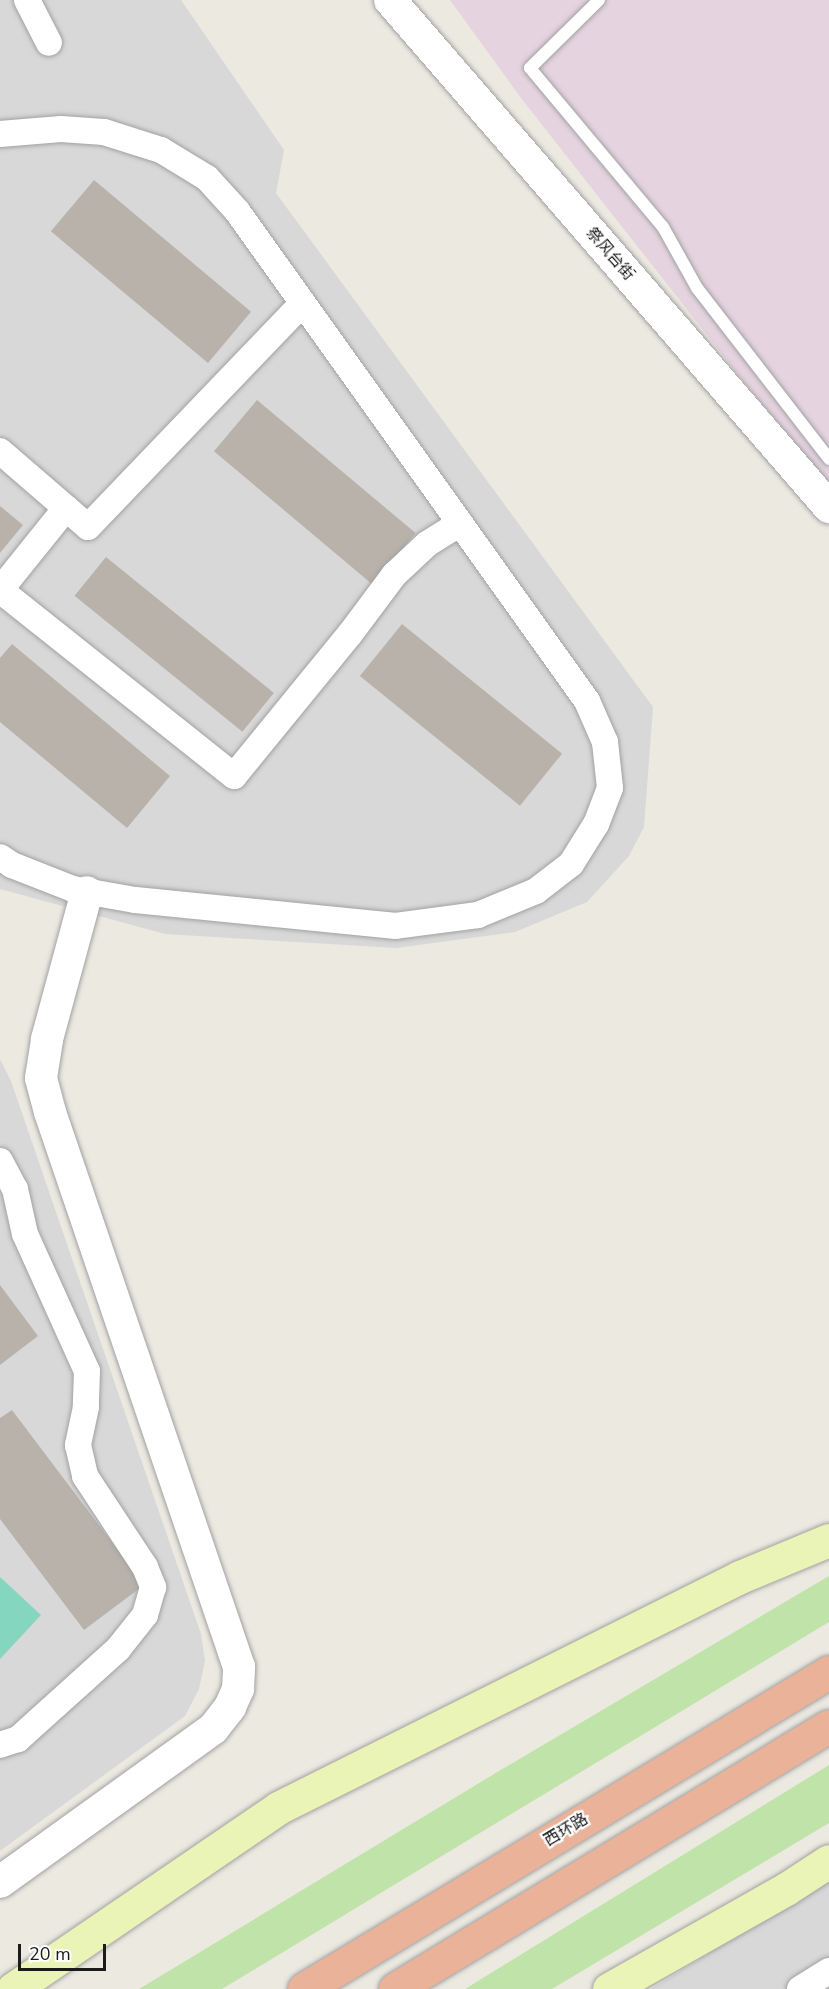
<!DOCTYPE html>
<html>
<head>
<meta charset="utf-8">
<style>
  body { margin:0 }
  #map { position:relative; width:829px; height:1989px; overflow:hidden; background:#ece9e1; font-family:"Nunito Sans","Noto Sans SC",sans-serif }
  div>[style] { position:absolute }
  .residential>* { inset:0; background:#d9d8d8 }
  .industrial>* { inset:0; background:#e5d3e0 }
  .grass>* { inset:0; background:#c0e3aa }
  .pitch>* { inset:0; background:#84d6be }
  .building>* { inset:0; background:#b8b2ab; transform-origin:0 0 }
  .roads { filter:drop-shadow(0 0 2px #a2a2a2) drop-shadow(0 0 2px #a2a2a2) }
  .service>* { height:12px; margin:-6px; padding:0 6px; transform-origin:6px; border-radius:6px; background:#fff }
  .minor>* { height:26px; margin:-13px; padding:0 13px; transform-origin:13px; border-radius:13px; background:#fff }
  .tertiary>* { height:32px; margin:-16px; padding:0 16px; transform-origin:16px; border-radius:16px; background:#fff }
  .secondary>* { height:33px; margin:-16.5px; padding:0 16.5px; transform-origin:16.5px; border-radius:16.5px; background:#ebf4b7 }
  .trunk>* { height:33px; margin:-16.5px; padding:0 16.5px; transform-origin:16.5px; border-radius:16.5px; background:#eab299 }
  span { translate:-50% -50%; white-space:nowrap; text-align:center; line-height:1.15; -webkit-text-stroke:4.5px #fff; paint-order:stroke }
  .street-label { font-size:16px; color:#1b1b1b }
  .scale { position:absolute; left:18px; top:1944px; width:88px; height:27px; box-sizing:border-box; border:3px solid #1b1b1b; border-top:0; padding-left:8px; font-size:18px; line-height:21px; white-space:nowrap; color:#1b1b1b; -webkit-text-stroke:4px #fff; paint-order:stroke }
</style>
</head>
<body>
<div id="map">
  <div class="residential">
    <div style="clip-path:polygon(0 0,181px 0,284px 150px,276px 193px,653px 707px,644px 827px,629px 856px,587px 902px,515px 932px,396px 948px,165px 934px,0 889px)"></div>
    <div style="clip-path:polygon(0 1059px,11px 1081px,201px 1634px,205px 1661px,199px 1689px,185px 1716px,0 1851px)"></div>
    <div style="clip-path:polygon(829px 1879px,829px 1989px,651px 1989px)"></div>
  </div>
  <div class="industrial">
    <div style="clip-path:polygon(450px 0,829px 0,829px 484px,743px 381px,521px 98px)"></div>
  </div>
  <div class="grass">
    <div style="clip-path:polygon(829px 1576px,829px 1622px,222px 1989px,139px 1989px,499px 1771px)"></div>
    <div style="clip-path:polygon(829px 1765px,829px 1823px,552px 1989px,465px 1989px)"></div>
  </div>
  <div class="pitch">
    <div style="clip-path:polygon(0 1577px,41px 1615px,0 1659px)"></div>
  </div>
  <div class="building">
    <div style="left:94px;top:180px;width:205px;height:67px;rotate:40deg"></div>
    <div style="left:257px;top:400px;width:207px;height:67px;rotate:40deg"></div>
    <div style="clip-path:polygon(0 506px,23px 525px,0 553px)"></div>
    <div style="left:106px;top:557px;width:216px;height:50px;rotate:39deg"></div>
    <div style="left:402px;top:624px;width:206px;height:67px;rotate:39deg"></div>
    <div style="clip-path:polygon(12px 644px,170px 776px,127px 828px,0 722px,0 658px)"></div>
    <div style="clip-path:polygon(0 1285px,38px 1336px,0 1365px)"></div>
    <div style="clip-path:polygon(12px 1410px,144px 1585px,84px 1630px,0 1519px,0 1418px)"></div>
  </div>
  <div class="roads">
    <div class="service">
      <div style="left:599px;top:0;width:97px;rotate:135.4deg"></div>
      <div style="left:530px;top:68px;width:207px;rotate:50.1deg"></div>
      <div style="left:663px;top:227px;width:70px;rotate:60.9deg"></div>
      <div style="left:697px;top:288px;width:216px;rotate:52.3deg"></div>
    </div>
    <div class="minor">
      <div style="left:27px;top:0;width:48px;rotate:62.9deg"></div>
      <div style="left:0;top:134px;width:61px;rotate:-4.7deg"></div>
      <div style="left:61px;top:129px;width:43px;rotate:4deg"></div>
      <div style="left:104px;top:132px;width:60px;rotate:17.5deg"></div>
      <div style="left:161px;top:150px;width:54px;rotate:31.3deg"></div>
      <div style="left:207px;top:178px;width:45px;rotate:47.7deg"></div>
      <div style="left:237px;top:211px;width:602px;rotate:54.46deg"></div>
      <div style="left:587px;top:701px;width:45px;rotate:66.3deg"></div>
      <div style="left:605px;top:742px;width:46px;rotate:83.8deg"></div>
      <div style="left:610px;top:788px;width:39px;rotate:111deg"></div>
      <div style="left:596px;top:824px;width:47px;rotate:122deg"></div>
      <div style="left:571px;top:864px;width:44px;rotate:142.4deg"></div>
      <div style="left:536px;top:891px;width:63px;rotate:157.5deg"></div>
      <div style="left:478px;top:915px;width:83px;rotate:172.4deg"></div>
      <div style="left:396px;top:926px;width:262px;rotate:-174.3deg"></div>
      <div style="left:135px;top:900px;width:63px;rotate:-169.9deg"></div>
      <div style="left:73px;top:889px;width:66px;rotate:-158.5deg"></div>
      <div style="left:12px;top:865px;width:14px;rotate:-146deg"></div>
      <div style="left:0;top:451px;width:116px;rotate:40.8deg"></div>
      <div style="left:88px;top:527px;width:310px;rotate:-46.2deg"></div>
      <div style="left:66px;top:508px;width:105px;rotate:128.8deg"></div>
      <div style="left:0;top:590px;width:299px;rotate:38.5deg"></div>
      <div style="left:234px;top:776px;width:183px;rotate:-50.8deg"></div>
      <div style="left:350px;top:634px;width:74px;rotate:-53.3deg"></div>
      <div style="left:394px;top:575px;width:45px;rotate:-43.2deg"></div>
      <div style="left:427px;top:544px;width:39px;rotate:-32deg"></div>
      <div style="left:0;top:1161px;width:32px;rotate:62deg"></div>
      <div style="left:15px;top:1189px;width:46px;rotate:77.5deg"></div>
      <div style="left:25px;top:1234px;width:150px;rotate:65.7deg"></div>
      <div style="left:87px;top:1371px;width:36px;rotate:92deg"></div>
      <div style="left:86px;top:1407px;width:39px;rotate:102deg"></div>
      <div style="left:78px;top:1445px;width:32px;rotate:77deg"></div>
      <div style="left:85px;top:1476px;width:109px;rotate:56.6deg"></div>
      <div style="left:145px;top:1567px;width:22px;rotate:68deg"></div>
      <div style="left:153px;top:1587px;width:29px;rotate:106deg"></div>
      <div style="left:145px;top:1615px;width:43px;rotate:128.5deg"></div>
      <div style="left:118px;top:1649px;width:135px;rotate:138deg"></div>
      <div style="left:18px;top:1739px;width:19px;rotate:162deg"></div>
      <div style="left:800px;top:1989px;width:34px;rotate:-32deg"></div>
    </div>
    <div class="tertiary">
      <div style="left:390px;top:0;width:671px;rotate:49.11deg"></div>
      <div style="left:0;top:1882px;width:262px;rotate:-35.7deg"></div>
      <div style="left:213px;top:1729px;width:28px;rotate:-52deg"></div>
      <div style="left:230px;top:1707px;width:20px;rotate:-66deg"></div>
      <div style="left:238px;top:1689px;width:22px;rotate:-87deg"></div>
      <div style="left:239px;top:1667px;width:586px;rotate:-108.81deg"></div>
      <div style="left:50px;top:1112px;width:35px;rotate:-105deg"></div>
      <div style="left:41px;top:1078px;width:39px;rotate:-81deg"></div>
      <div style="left:47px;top:1039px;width:152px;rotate:-74.8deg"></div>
    </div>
    <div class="secondary">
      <div style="left:13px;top:1989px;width:321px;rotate:-34.3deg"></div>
      <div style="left:278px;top:1808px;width:517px;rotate:-26.57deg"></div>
      <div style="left:740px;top:1577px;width:96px;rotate:-22.6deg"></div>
      <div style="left:609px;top:1989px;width:203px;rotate:-29.5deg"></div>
      <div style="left:786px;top:1889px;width:51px;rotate:-33.1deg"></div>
    </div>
    <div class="trunk">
      <div style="left:304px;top:1989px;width:613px;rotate:-31.12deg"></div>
      <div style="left:395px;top:1989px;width:507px;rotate:-31.22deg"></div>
    </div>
  </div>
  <div class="street-label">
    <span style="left:610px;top:254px;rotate:49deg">祭风台街</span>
    <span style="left:566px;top:1830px;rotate:-31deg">西环路</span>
  </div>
  <div class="scale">20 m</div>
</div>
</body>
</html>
